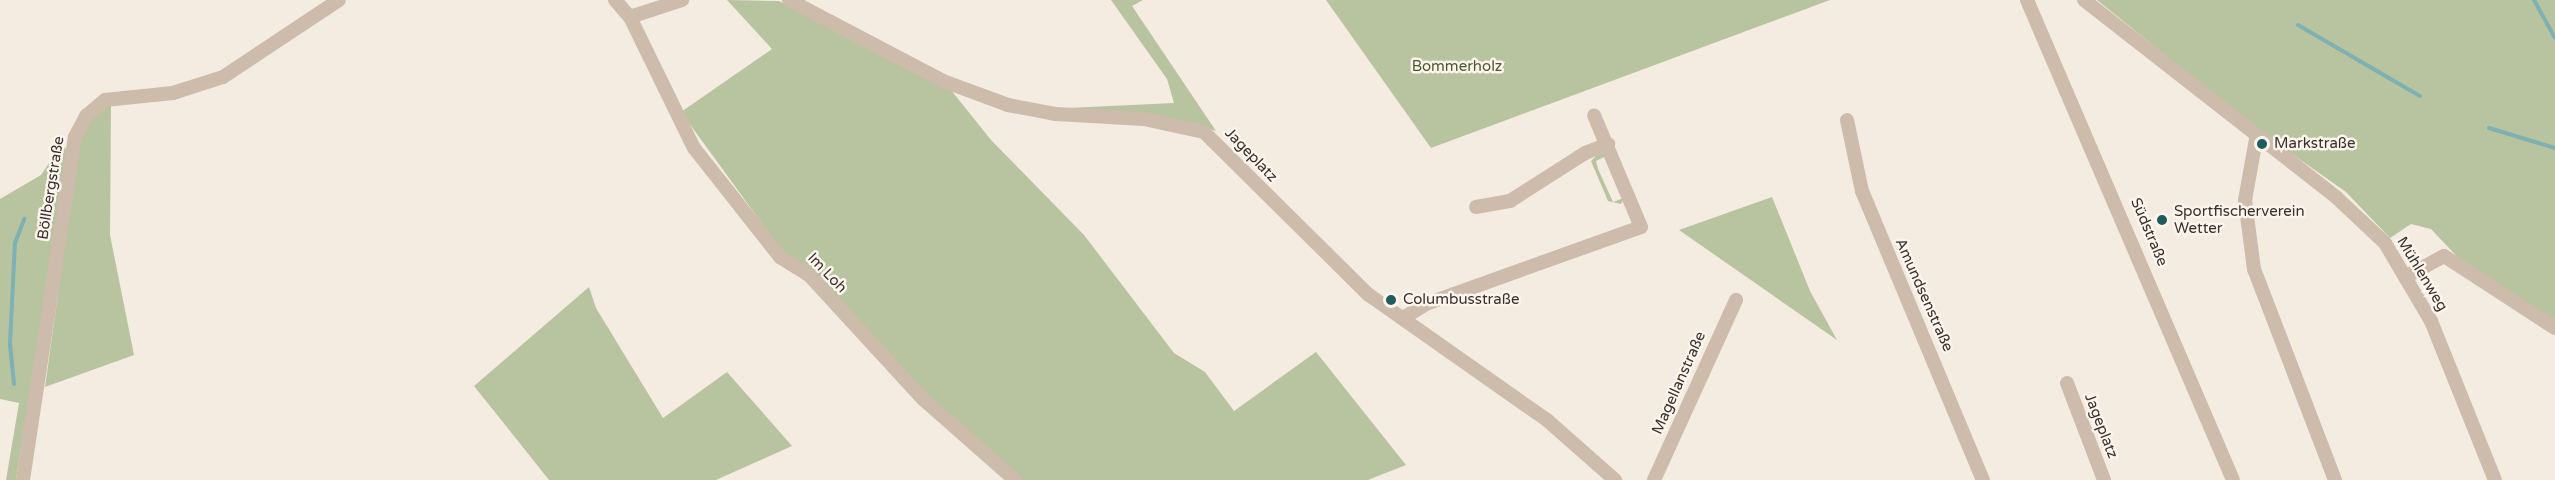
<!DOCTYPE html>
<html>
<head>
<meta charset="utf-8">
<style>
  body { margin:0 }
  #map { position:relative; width:2555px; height:480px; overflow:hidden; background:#f4ebe1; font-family:"Varela Round",sans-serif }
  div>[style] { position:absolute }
  .green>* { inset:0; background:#b8c4a0 }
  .stream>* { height:4px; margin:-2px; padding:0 2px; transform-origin:2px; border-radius:2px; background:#7fb0b2 }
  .minor>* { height:14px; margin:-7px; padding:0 7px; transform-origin:7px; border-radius:7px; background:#cdbbac }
  .dots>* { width:16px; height:16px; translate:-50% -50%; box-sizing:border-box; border:3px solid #fbf5ee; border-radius:50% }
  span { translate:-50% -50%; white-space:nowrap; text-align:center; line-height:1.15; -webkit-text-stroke:5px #fbf5ee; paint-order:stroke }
  .park-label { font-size:15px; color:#4a5a2e }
  .poi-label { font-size:15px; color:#3b302b }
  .left { translate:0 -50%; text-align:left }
  .street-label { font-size:15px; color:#3b302b }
</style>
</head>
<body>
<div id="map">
  <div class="green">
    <div style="clip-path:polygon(727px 0,779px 1px,951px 90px,991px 140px,1084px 235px,1174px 353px,1205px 372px,1234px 411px,1316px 352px,1406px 465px,1368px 480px,1019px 480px,923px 395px,817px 278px,779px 247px,681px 112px,772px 49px)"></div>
    <div style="clip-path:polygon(1111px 0,1143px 0,1132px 6px,1216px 131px,1183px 121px,1068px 108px,1174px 103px,1167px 79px)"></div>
    <div style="clip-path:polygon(1326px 0,1830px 0,1431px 148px)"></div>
    <div style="clip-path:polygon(2097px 0,2555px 0,2555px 325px,2466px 266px,2431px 229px,2411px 224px,2390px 238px,2346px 192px,2258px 130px)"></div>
    <div style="clip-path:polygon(111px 104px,110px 235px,134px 355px,45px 387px,80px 136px,89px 120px)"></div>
    <div style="clip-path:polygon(61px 145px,68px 150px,66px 163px,16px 480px,6px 480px,19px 403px,0 399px,0 199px,41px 175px)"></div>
    <div style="clip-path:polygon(1600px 152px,1606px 156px,1596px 161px,1598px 169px,1613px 202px,1624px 198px,1621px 204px,1608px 201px,1591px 161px)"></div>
    <div style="clip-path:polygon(1772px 197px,1810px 291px,1837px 340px,1679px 230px)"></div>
    <div style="clip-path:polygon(589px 287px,596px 308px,663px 418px,727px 372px,792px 446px,716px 480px,549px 480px,474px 386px)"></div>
  </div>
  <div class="stream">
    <div style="left:2534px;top:0;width:43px;rotate:61.1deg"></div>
    <div style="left:2298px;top:25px;width:141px;rotate:30.2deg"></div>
    <div style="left:2489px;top:128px;width:69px;rotate:16.9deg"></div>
    <div style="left:14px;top:384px;width:40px;rotate:-95.7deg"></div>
    <div style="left:10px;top:344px;width:101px;rotate:-87.2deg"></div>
    <div style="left:15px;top:243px;width:26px;rotate:-69deg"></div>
  </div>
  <div class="minor">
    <div style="left:615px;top:0;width:23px;rotate:49deg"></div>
    <div style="left:630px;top:17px;width:146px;rotate:64deg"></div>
    <div style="left:694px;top:148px;width:139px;rotate:51.7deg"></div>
    <div style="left:780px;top:257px;width:34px;rotate:32deg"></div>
    <div style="left:809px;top:275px;width:168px;rotate:47.4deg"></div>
    <div style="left:923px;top:399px;width:123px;rotate:41.4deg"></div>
    <div style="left:789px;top:0;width:174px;rotate:27.7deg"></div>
    <div style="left:943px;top:81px;width:69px;rotate:20.3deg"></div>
    <div style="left:1008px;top:105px;width:49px;rotate:10.6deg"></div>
    <div style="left:1056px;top:114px;width:88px;rotate:3.3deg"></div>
    <div style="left:1144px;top:119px;width:61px;rotate:12.2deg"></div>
    <div style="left:1204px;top:132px;width:232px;rotate:44.7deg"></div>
    <div style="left:1369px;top:295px;width:218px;rotate:35.1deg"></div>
    <div style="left:1547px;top:420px;width:91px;rotate:41.4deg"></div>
    <div style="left:2027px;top:0;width:522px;rotate:66.77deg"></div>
    <div style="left:2084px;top:0;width:320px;rotate:38deg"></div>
    <div style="left:2336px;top:197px;width:67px;rotate:43.2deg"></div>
    <div style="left:2385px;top:243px;width:91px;rotate:59.5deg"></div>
    <div style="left:2431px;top:321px;width:171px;rotate:68.1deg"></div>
    <div style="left:630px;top:17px;width:55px;rotate:-18.1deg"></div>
    <div style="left:1847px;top:120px;width:73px;rotate:78.1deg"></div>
    <div style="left:1862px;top:191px;width:313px;rotate:67.3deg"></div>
    <div style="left:2256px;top:139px;width:62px;rotate:100.2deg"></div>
    <div style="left:2245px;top:200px;width:70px;rotate:82.6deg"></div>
    <div style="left:2254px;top:269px;width:226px;rotate:69deg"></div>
    <div style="left:1476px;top:207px;width:35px;rotate:-10deg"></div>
    <div style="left:1510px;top:201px;width:89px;rotate:-32.6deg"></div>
    <div style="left:1585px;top:153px;width:25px;rotate:-21deg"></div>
    <div style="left:2407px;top:276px;width:42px;rotate:-28.4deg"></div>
    <div style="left:2444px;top:256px;width:132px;rotate:33deg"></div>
    <div style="left:1405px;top:317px;width:25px;rotate:-32deg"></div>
    <div style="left:1426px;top:304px;width:228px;rotate:-19.7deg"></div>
    <div style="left:1641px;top:227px;width:121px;rotate:-112.8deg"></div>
    <div style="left:2067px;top:383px;width:104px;rotate:69.1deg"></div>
    <div style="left:23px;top:480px;width:347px;rotate:-81.4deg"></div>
    <div style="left:75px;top:137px;width:24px;rotate:-62deg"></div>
    <div style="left:86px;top:116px;width:25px;rotate:-40deg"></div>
    <div style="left:105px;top:100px;width:68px;rotate:-5.9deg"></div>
    <div style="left:173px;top:93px;width:52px;rotate:-17.7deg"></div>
    <div style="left:223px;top:77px;width:139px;rotate:-33.6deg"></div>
    <div style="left:1654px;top:480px;width:198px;rotate:-65.5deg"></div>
  </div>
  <div class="dots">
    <div style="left:2262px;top:144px;background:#1f5a5e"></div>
    <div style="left:2162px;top:220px;background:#1f5a5e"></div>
    <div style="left:1391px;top:300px;background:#1f5a5e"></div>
  </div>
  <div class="park-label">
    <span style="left:1457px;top:67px">Bommerholz</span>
  </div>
  <div class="poi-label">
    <span class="left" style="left:2274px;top:144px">Markstraße</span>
    <span class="left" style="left:2174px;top:220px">Sportfischerverein<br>Wetter</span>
    <span class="left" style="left:1403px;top:300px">Columbusstraße</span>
  </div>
  <div class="street-label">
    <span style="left:1251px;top:155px;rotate:46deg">Jageplatz</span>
    <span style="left:51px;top:188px;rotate:-81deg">Böllbergstraße</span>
    <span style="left:2149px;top:232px;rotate:67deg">Südstraße</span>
    <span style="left:827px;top:273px;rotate:46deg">Im Loh</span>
    <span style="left:2422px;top:274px;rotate:59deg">Mühlenweg</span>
    <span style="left:1924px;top:295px;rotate:66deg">Amundsenstraße</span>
    <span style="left:1679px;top:383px;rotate:-66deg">Magellanstraße</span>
    <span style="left:2101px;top:426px;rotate:69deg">Jageplatz</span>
  </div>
</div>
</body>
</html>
